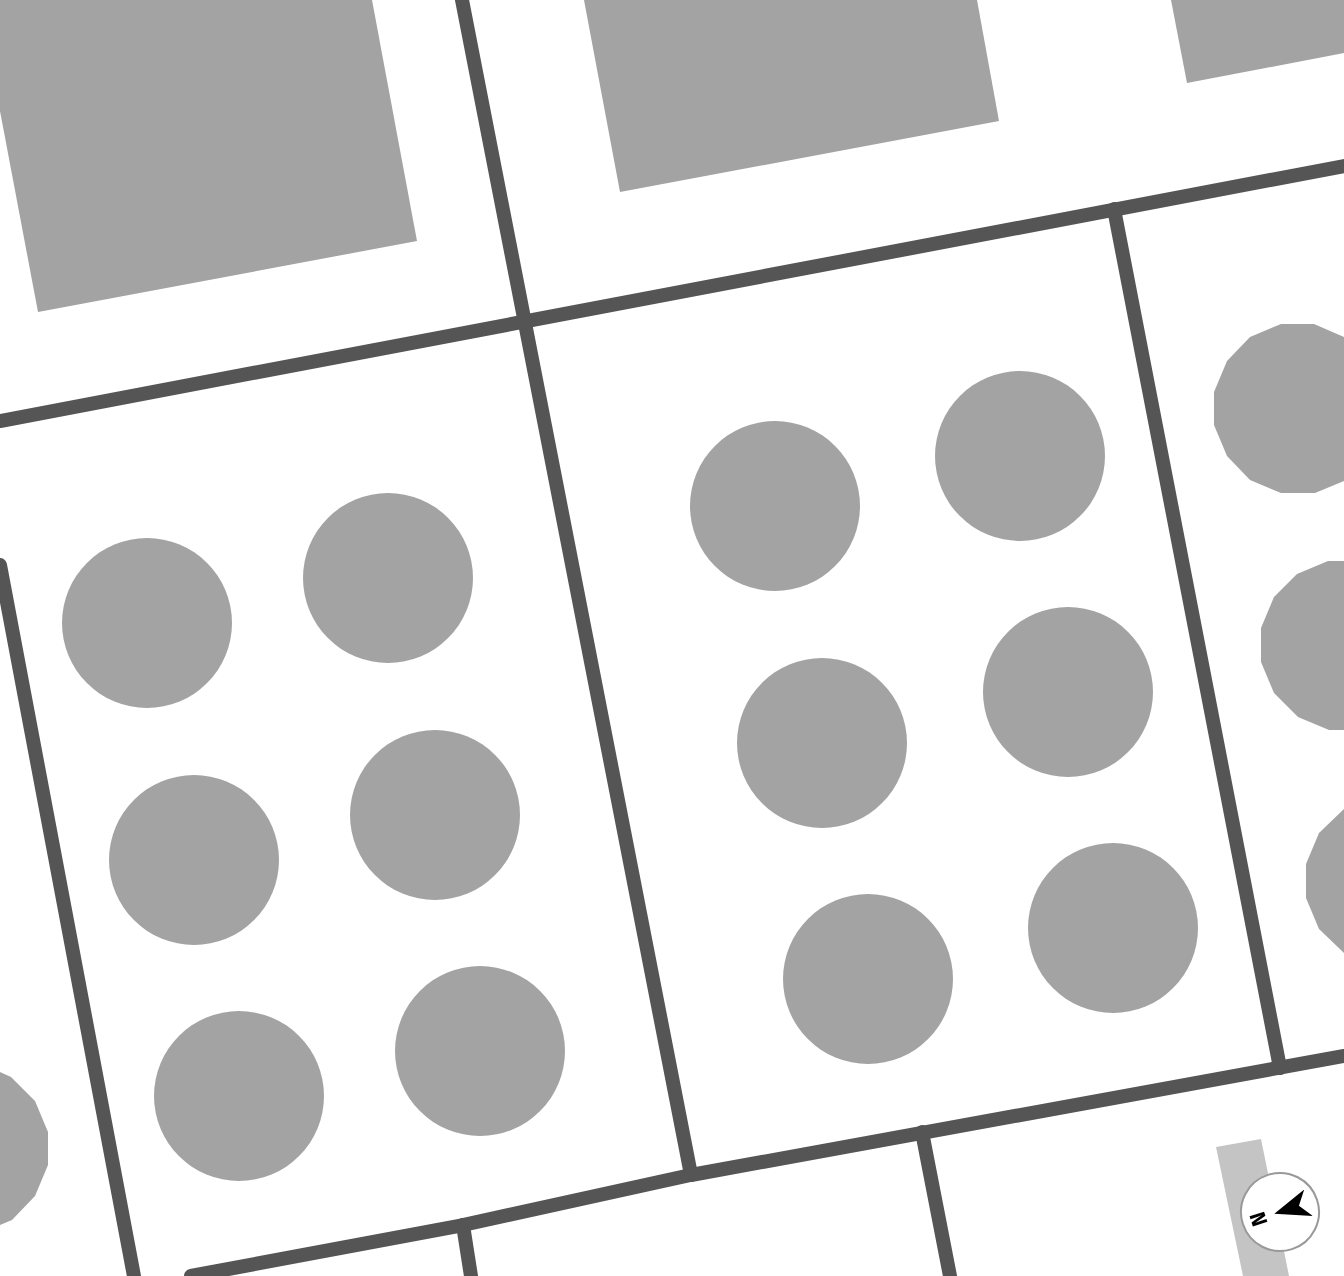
<!DOCTYPE html>
<html>
<head>
<meta charset="utf-8">
<style>
  body { margin:0 }
  #map { position:relative; width:1344px; height:1276px; overflow:hidden; background:#fff; font-family:"Fira Sans Condensed",sans-serif }
  div>[style] { position:absolute }
  .water>* { inset:0; background:#a3a3a3 }
  .round { border-radius:50% }
  .building>* { inset:0; background:#c4c4c4 }
  .lane>* { height:14px; margin:-7px; padding:0 7px; transform-origin:7px; border-radius:7px; background:#555 }
  span { translate:-50% -50%; white-space:nowrap; text-align:center; line-height:1.15; -webkit-text-stroke:6px #fff; paint-order:stroke }
  .north { position:absolute; left:1240px; top:1172px; width:80px; height:80px; box-sizing:border-box; background:#fff; border:2px solid #999; border-radius:50%; rotate:252deg; font-size:22px; font-weight:700; line-height:32px; text-align:center; color:#000 }
  .north::after { content:''; display:block; margin:auto; width:28px; height:36px; background:#000; clip-path:polygon(50% 0,100% 100%,50% 72%,0 100%) }
</style>
</head>
<body>
<div id="map">
  <div class="water">
    <div style="clip-path:polygon(0 0,372px 0,417px 241px,38px 312px,0 111px)"></div>
    <div style="clip-path:polygon(584px 0,977px 0,999px 121px,620px 192px)"></div>
    <div style="clip-path:polygon(1171px 0,1344px 0,1344px 53px,1187px 83px)"></div>
    <div style="clip-path:polygon(1281px 324px,1314px 324px,1344px 337px,1344px 481px,1315px 493px,1281px 493px,1250px 480px,1227px 456px,1214px 425px,1214px 392px,1227px 361px,1250px 337px)"></div>
    <div class="round" style="left:935px;top:371px;width:170px;height:170px"></div>
    <div class="round" style="left:690px;top:421px;width:170px;height:170px"></div>
    <div class="round" style="left:303px;top:493px;width:170px;height:170px"></div>
    <div class="round" style="left:62px;top:538px;width:170px;height:170px"></div>
    <div style="clip-path:polygon(1328px 561px,1344px 561px,1344px 730px,1329px 730px,1298px 717px,1274px 693px,1261px 662px,1261px 628px,1274px 597px,1297px 574px)"></div>
    <div class="round" style="left:983px;top:607px;width:170px;height:170px"></div>
    <div class="round" style="left:737px;top:658px;width:170px;height:170px"></div>
    <div class="round" style="left:350px;top:730px;width:170px;height:170px"></div>
    <div class="round" style="left:109px;top:775px;width:170px;height:170px"></div>
    <div style="clip-path:polygon(1344px 809px,1344px 953px,1319px 929px,1306px 898px,1306px 864px,1319px 833px)"></div>
    <div class="round" style="left:1028px;top:843px;width:170px;height:170px"></div>
    <div class="round" style="left:783px;top:894px;width:170px;height:170px"></div>
    <div class="round" style="left:395px;top:966px;width:170px;height:170px"></div>
    <div class="round" style="left:154px;top:1011px;width:170px;height:170px"></div>
    <div style="clip-path:polygon(0 1072px,11px 1077px,35px 1101px,48px 1132px,48px 1165px,35px 1196px,12px 1220px,0 1225px)"></div>
  </div>
  <div class="building">
    <div style="clip-path:polygon(1261px 1139px,1271px 1188px,1256px 1188px,1256px 1236px,1281px 1236px,1289px 1276px,1243px 1276px,1216px 1147px)"></div>
  </div>
  <div class="lane">
    <div style="left:462px;top:0;width:1197px;rotate:78.97deg"></div>
    <div style="left:1114px;top:209px;width:875px;rotate:79.06deg"></div>
    <div style="left:0;top:421px;width:1368px;rotate:-10.74deg"></div>
    <div style="left:0;top:565px;width:724px;rotate:79.33deg"></div>
    <div style="left:922px;top:1132px;width:147px;rotate:79deg"></div>
    <div style="left:463px;top:1225px;width:52px;rotate:81.1deg"></div>
    <div style="left:191px;top:1276px;width:277px;rotate:-10.6deg"></div>
    <div style="left:463px;top:1225px;width:233px;rotate:-12.4deg"></div>
    <div style="left:691px;top:1175px;width:664px;rotate:-10.33deg"></div>
  </div>
  <div class="north">N</div>
</div>
</body>
</html>
